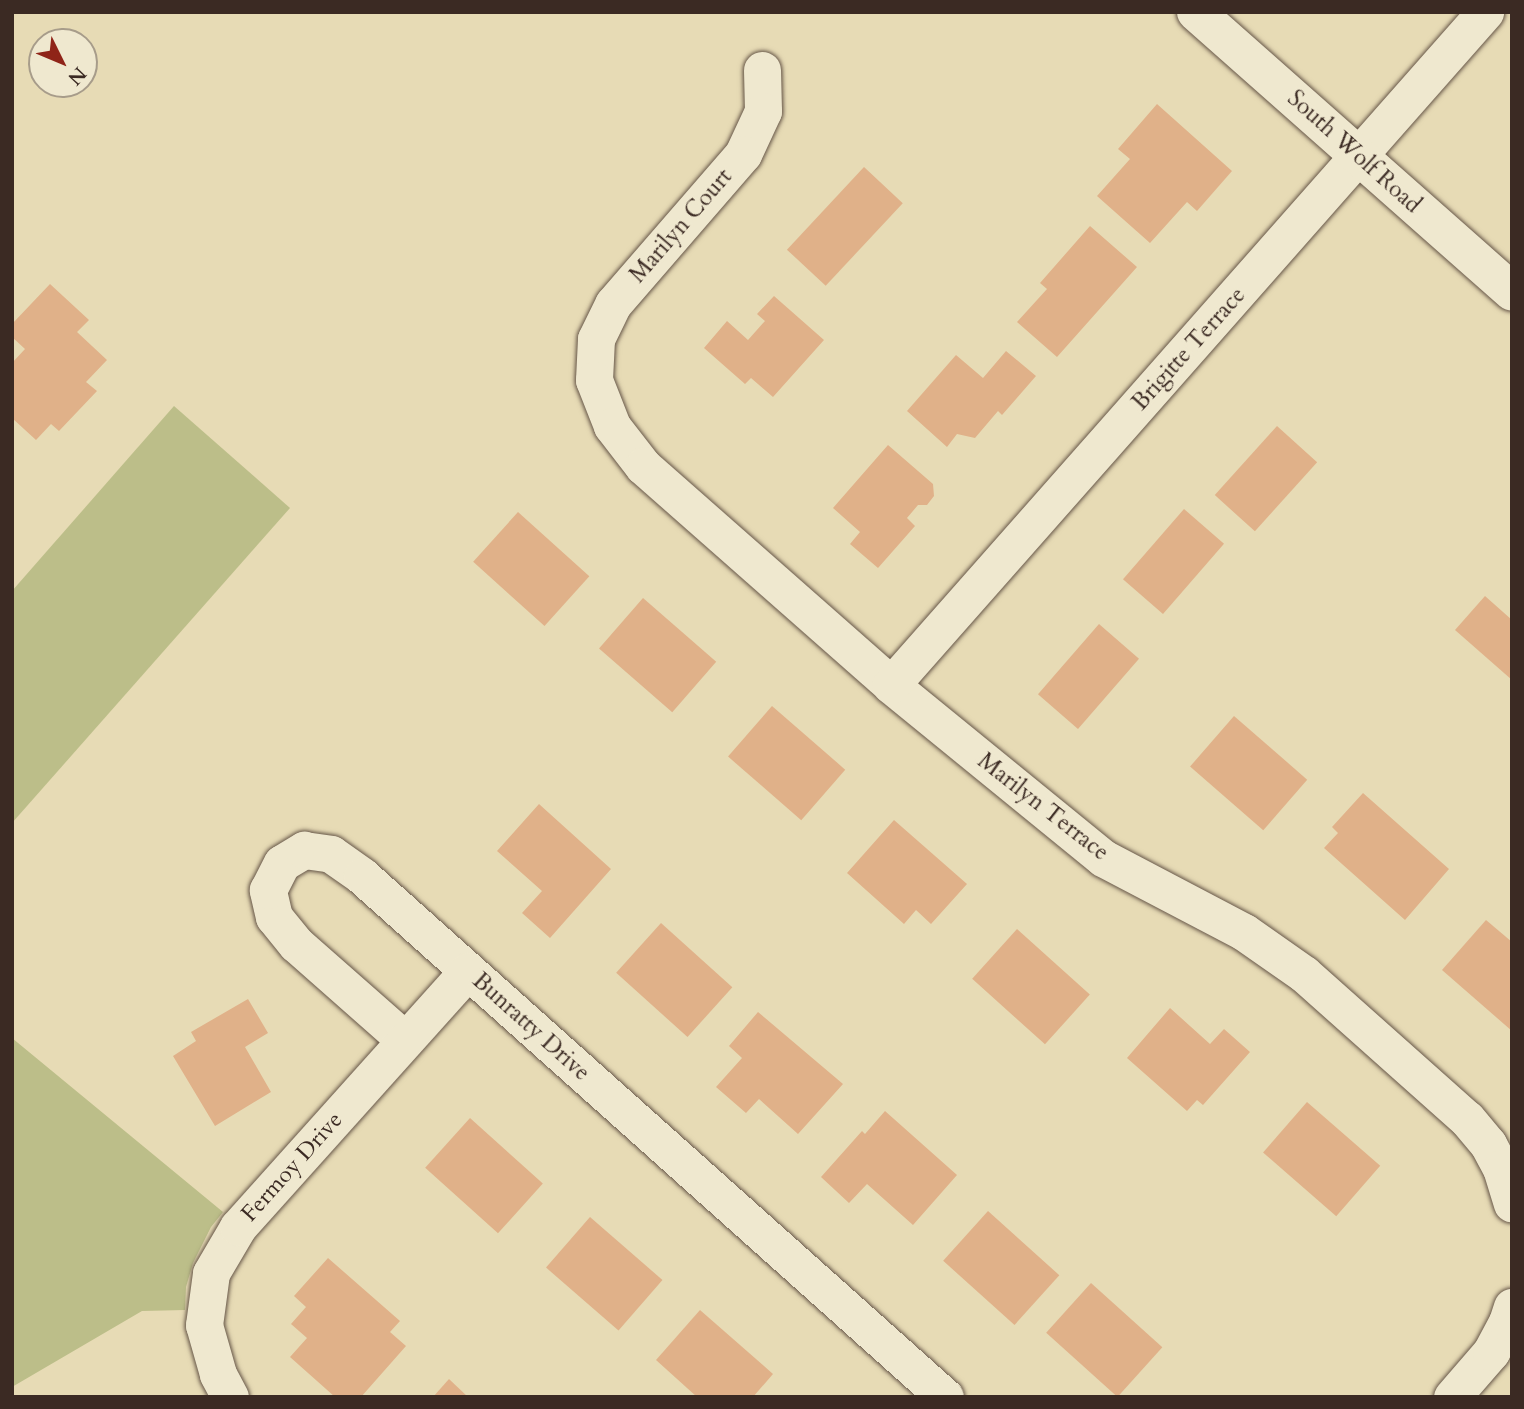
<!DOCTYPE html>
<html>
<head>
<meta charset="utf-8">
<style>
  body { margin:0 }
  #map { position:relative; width:1524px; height:1409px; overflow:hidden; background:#e7dbb5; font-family:Cardo,serif }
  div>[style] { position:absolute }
  .green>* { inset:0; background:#bcbe89 }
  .building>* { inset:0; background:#e0b189; transform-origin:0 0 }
  .roads { filter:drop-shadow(0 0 2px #665648) drop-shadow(0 0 2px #665648) }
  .street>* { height:37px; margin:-18.5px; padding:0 18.5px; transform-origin:18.5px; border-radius:18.5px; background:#efe8cf }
  .secondary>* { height:38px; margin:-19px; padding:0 19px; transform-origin:19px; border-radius:19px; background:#efe8cf }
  span { translate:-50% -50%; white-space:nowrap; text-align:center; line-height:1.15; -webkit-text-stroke:6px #efe8cf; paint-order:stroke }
  .street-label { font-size:23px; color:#3b2a23 }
  .frame { position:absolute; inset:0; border:14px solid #3b2a23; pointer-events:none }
  .north { position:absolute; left:28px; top:28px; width:70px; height:70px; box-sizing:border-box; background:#efe8cf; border:2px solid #a79c8a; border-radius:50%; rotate:133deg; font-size:19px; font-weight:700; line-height:28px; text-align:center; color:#3b2a23 }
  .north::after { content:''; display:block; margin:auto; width:24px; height:32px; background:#8f2418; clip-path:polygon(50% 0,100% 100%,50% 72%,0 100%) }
</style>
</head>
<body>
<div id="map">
  <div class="green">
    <div style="clip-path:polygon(174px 406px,290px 508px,12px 823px,12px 591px)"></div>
    <div style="clip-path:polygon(12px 1038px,223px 1212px,211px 1227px,193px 1263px,186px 1287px,185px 1310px,142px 1311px,12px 1387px)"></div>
  </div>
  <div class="building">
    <div style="clip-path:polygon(1157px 104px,1232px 171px,1197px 211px,1187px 202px,1150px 243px,1097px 196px,1130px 159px,1118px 149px)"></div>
    <div style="left:864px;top:167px;width:53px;height:113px;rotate:43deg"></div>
    <div style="clip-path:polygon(1090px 226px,1137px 267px,1057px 357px,1017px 322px,1047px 289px,1040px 283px)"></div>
    <div style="clip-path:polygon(50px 284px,89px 320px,77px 332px,107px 360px,86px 382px,97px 391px,59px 431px,51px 424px,36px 440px,12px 418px,12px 363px,25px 349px,12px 337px,12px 324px)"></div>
    <div style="clip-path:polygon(774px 296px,824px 340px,773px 397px,751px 378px,745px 384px,704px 348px,727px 321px,748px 340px,765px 321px,757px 314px)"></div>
    <div style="clip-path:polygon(1006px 351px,1036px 376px,1002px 415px,998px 411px,975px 438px,957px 434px,947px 447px,907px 411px,956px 355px,983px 378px)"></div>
    <div style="left:1277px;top:426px;width:54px;height:93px;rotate:42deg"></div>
    <div style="clip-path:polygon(888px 445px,933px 484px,934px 496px,927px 505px,918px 505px,907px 518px,915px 526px,878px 568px,850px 544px,860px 532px,833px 508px)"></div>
    <div style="left:1184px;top:509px;width:53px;height:93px;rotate:41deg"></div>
    <div style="left:518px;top:512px;width:96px;height:67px;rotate:42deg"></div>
    <div style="clip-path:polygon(1485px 596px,1512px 620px,1512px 680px,1455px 630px)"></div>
    <div style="left:643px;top:598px;width:97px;height:67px;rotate:41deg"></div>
    <div style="left:1099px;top:624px;width:53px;height:93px;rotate:41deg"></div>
    <div style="left:772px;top:706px;width:97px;height:67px;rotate:41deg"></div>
    <div style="left:1234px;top:716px;width:97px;height:67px;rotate:41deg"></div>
    <div style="clip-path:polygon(1363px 793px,1449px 869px,1405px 920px,1324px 848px,1338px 833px,1332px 827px)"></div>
    <div style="clip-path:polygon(539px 804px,611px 869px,550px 938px,522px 913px,542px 891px,497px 851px)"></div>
    <div style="clip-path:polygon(894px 820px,967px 884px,931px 924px,916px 910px,904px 924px,847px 873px)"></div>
    <div style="clip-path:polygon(1486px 920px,1512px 942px,1512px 1031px,1442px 970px)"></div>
    <div style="left:661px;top:923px;width:96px;height:67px;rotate:42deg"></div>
    <div style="left:1017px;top:929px;width:98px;height:67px;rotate:42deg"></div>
    <div style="clip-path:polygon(248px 999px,268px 1033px,245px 1047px,271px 1092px,215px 1126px,173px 1056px,196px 1041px,191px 1032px)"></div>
    <div style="clip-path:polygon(1170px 1008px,1210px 1044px,1224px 1029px,1250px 1052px,1203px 1105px,1197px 1100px,1187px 1111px,1127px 1058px)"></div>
    <div style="clip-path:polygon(758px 1012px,843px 1084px,798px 1134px,759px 1099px,746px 1113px,716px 1087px,742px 1058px,729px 1046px)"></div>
    <div style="left:1307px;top:1102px;width:97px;height:67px;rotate:41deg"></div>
    <div style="clip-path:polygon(885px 1111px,957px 1175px,913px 1225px,867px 1184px,849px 1203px,821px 1177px,862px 1131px,865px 1134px)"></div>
    <div style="left:470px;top:1118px;width:98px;height:67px;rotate:42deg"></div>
    <div style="left:988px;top:1211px;width:96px;height:67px;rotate:42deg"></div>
    <div style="left:590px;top:1217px;width:96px;height:67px;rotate:41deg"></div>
    <div style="clip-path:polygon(328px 1258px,400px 1321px,390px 1332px,406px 1346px,361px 1397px,335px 1397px,290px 1357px,307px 1338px,291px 1324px,306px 1307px,294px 1296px)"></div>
    <div style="left:1091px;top:1283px;width:96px;height:67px;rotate:42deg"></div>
    <div style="clip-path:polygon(700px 1310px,773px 1374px,753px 1397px,697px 1397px,656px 1360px)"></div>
    <div style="clip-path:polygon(449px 1379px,468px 1397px,433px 1397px)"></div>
  </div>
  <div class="roads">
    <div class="street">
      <div style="left:762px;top:70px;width:41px;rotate:88.6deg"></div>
      <div style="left:763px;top:111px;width:47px;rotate:114.9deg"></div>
      <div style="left:743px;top:154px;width:198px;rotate:130.9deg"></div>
      <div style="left:613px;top:304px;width:39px;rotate:116deg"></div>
      <div style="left:596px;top:339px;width:41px;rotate:92.8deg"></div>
      <div style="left:594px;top:380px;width:49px;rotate:68.6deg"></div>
      <div style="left:612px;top:426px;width:51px;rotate:52.2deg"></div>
      <div style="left:643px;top:466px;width:331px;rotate:41.4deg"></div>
      <div style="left:891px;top:685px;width:274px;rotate:39.2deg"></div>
      <div style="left:1103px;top:858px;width:159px;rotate:27.7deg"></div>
      <div style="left:1244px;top:932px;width:73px;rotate:35deg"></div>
      <div style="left:1304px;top:974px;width:218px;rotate:41.7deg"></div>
      <div style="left:1467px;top:1119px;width:33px;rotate:50deg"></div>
      <div style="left:1488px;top:1144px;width:27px;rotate:62deg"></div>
      <div style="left:1501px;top:1168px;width:37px;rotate:73deg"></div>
      <div style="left:891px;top:685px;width:898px;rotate:-48.57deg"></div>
      <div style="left:405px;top:1040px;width:145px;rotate:-138.6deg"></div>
      <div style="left:296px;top:944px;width:35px;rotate:-129deg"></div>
      <div style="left:274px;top:917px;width:28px;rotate:-103deg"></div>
      <div style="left:268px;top:890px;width:30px;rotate:-63deg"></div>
      <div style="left:282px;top:863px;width:26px;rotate:-31deg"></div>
      <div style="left:304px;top:850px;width:27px;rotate:8deg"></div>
      <div style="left:331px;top:854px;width:38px;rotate:35deg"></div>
      <div style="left:362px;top:876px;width:782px;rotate:41.79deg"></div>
      <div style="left:230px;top:1397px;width:26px;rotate:-118deg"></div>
      <div style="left:218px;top:1374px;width:51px;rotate:-105.9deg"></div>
      <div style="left:204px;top:1325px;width:52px;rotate:-82.3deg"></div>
      <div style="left:211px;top:1273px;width:53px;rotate:-59.6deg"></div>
      <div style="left:238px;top:1227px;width:344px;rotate:-48.1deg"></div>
      <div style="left:1452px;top:1397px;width:60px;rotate:-49.1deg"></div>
      <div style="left:1491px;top:1352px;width:34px;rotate:-62deg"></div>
      <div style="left:1507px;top:1322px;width:16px;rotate:-72deg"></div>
    </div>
    <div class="secondary">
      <div style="left:1196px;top:12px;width:422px;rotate:41.5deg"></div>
    </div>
  </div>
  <div class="street-label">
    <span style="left:1354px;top:152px;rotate:42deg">South Wolf Road</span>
    <span style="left:681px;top:226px;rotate:-49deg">Marilyn Court</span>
    <span style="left:1189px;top:349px;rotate:-48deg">Brigitte Terrace</span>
    <span style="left:1043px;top:807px;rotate:38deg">Marilyn Terrace</span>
    <span style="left:531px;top:1027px;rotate:42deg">Bunratty Drive</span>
    <span style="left:292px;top:1167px;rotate:-48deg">Fermoy Drive</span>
  </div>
  <div class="frame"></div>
  <div class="north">N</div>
</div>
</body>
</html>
